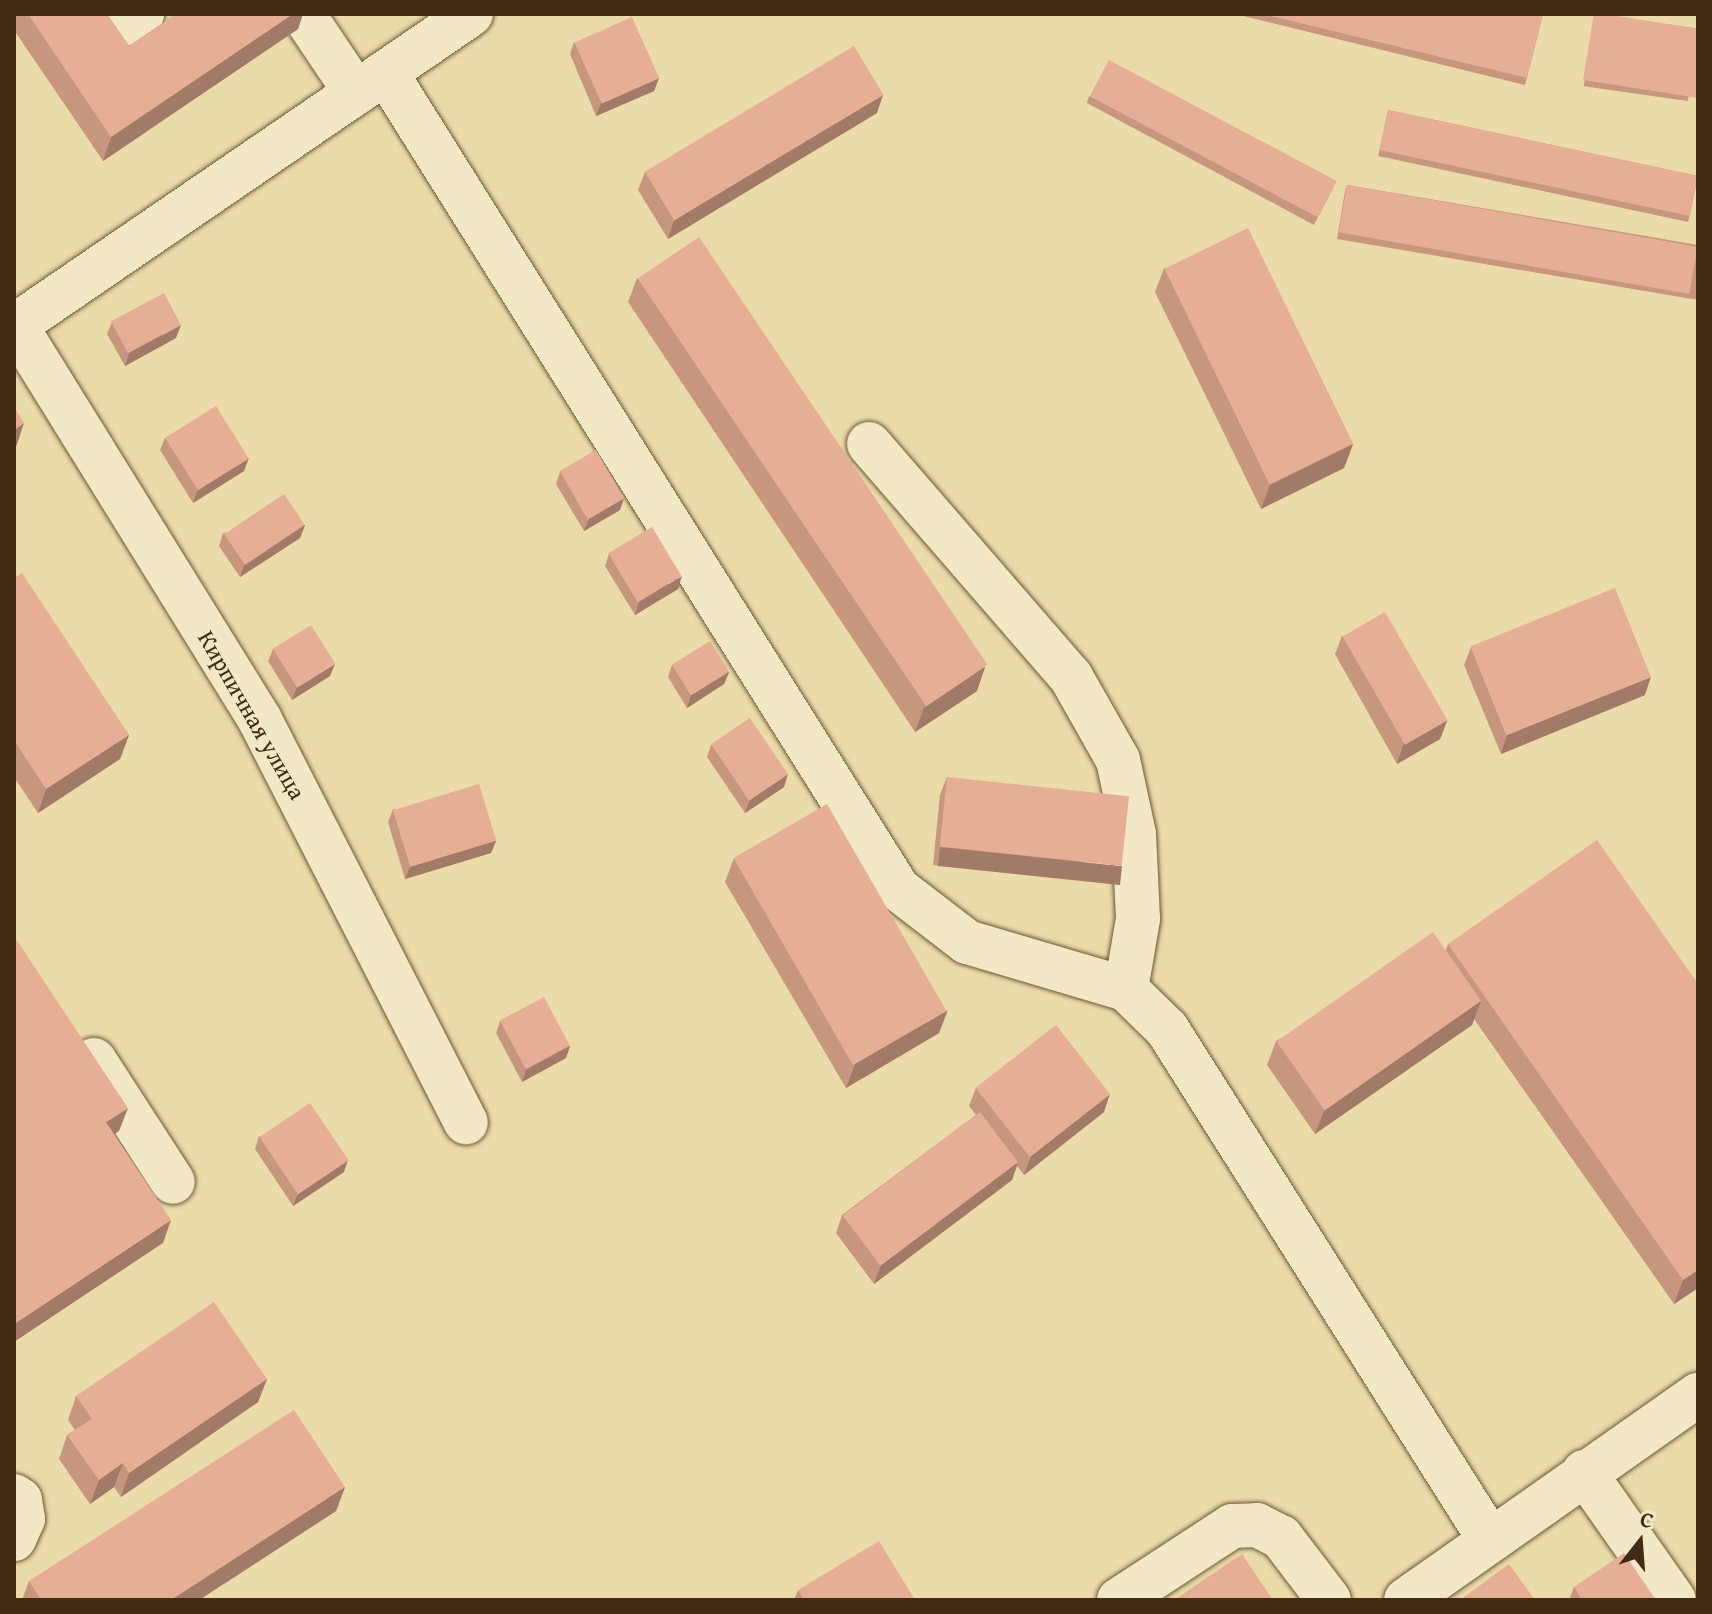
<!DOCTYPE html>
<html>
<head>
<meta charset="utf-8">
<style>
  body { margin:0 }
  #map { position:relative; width:1712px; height:1614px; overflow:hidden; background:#ebdba8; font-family:"Gentium Book Plus",serif }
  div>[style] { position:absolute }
  .roads { filter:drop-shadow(0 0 2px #6c573a) drop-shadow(0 0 2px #6c573a) }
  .minor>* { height:44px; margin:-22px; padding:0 22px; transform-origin:22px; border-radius:22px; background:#f2e8c6 }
  .wall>* { inset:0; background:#c6967f; transform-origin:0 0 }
  .shaded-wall>* { inset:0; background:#a17a68; transform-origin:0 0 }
  .building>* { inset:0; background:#e6ae94; transform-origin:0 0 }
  span { translate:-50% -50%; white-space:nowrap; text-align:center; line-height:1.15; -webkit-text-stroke:6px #f2e8c6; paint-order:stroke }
  .street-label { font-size:24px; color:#412b15 }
  .frame { position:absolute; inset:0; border:16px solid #412b15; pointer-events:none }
  .north { position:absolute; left:1600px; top:1502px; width:80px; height:80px; -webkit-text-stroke:6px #f2e8c6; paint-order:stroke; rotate:17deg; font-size:22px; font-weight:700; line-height:32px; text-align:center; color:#412b15 }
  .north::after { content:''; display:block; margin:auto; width:28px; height:36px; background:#412b15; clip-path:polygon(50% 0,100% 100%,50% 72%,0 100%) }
</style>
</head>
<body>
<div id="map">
  <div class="roads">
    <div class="minor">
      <div style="left:113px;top:14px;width:17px;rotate:31deg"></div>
      <div style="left:128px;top:23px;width:17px;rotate:-33deg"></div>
      <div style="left:303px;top:14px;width:95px;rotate:56.1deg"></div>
      <div style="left:386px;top:73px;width:963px;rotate:57.89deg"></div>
      <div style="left:898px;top:889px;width:87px;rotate:37.5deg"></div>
      <div style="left:967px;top:942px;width:166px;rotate:16.5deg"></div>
      <div style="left:1126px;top:989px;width:57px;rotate:44.3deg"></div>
      <div style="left:1167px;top:1029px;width:605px;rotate:57.7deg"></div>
      <div style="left:14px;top:323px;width:467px;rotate:58.2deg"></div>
      <div style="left:260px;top:720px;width:452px;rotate:62.9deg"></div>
      <div style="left:16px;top:325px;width:551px;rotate:-34.35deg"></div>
      <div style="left:869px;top:444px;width:308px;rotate:49.1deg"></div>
      <div style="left:1071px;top:677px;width:95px;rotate:60.5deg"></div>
      <div style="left:1118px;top:760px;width:76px;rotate:77.8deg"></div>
      <div style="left:1134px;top:834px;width:85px;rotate:87.3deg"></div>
      <div style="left:1138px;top:919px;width:71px;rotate:99.7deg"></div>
      <div style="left:94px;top:1060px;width:145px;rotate:57.1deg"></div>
      <div style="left:1584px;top:1472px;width:156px;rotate:54.9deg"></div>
      <div style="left:14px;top:1496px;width:7px;rotate:34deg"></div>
      <div style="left:20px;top:1500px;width:19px;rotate:81deg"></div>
      <div style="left:23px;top:1519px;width:22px;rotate:114deg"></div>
      <div style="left:1119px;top:1600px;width:135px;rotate:-33.2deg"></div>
      <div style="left:1232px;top:1526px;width:25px;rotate:-2deg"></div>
      <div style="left:1257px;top:1525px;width:27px;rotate:27deg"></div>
      <div style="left:1281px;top:1537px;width:79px;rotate:52.7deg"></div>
      <div style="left:1406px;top:1600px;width:357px;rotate:-35.1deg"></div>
    </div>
  </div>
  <div class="wall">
    <div style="clip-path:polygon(14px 14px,107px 14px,129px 46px,176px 14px,303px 14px,298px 29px,103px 161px,14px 30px)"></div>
    <div style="clip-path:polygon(1235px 14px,1543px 14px,1525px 85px)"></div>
    <div style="left:1594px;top:14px;width:105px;height:73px;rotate:8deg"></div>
    <div style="clip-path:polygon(574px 42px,659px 78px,654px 91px,596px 116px,570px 54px)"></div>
    <div style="clip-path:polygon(1089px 96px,1333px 188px,1314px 225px,1087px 103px)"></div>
    <div style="left:1388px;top:110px;width:317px;height:47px;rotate:12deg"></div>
    <div style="clip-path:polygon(877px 113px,668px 239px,638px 190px,645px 172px)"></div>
    <div style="clip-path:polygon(1347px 185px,1698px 245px,1698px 300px,1337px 239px,1345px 191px)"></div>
    <div style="clip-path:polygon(1164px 268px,1353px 444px,1344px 468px,1261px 509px,1155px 292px)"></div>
    <div style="clip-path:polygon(637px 278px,985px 667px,977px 691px,915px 732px,628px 302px)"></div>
    <div style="clip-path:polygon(112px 322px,176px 338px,125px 366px,107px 334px)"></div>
    <div style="clip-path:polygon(165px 438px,244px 471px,193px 503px,160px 450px)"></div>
    <div style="clip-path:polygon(560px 472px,624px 498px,620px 510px,584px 531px,556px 484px)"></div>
    <div style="clip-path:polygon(305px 525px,300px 538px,240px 577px,219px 546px,223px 533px)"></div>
    <div style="clip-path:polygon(609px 554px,678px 589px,635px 615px,605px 566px)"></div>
    <div style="clip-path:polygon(14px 578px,129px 735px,120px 759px,38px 813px,14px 777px)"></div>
    <div style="clip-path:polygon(1342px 636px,1447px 721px,1440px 739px,1397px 764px,1335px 654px)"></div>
    <div style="clip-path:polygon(1471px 647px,1645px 695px,1501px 754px,1464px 665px)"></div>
    <div style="clip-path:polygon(273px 649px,330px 676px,292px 700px,268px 661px)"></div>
    <div style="clip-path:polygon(672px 665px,729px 672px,724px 684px,687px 708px,668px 677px)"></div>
    <div style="clip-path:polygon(711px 745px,784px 787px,745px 813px,707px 757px)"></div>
    <div style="clip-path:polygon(947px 777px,1116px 883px,933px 865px,940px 795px)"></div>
    <div style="clip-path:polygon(393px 809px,496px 841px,491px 853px,405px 879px,388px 822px)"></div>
    <div style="clip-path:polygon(734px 858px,939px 1033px,846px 1088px,725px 882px)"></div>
    <div style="clip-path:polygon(1448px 944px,1698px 984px,1698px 1288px,1674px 1304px,1474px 1019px,1472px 1025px,1315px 1134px,1267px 1065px,1276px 1041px,1446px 950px)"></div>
    <div style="clip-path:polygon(500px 1021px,570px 1046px,566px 1058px,522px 1082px,496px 1033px)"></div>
    <div style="clip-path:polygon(976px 1088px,1104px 1112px,1024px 1175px,1017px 1166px,1012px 1180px,874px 1284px,836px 1233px,842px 1215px,976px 1115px,969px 1106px)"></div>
    <div style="clip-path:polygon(259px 1136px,344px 1172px,293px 1206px,255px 1149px)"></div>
    <div style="clip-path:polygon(267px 1379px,258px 1402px,121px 1497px,114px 1487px,90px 1504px,59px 1459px,67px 1435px,75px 1430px,68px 1420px,76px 1396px)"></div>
    <div style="clip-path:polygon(345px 1487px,336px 1511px,199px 1600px,22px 1600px,29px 1581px)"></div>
    <div style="clip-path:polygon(1574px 1587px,1656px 1600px,1569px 1600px)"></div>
    <div style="clip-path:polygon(798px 1590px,915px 1600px,794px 1600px)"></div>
  </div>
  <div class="shaded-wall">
    <div style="clip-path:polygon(293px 14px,303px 14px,298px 29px,103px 161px,111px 137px)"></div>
    <div style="clip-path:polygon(659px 78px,654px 91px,596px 116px,601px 103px)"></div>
    <div style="clip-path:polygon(883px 95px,877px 113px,668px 239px,674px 220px)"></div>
    <div style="clip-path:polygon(181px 325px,176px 338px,125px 366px,129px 353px)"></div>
    <div style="clip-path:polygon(24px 423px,16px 447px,14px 448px,14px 430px)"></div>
    <div style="clip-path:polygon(1353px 444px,1344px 468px,1261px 509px,1270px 485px)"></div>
    <div style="clip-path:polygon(249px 458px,244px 471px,193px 503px,197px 491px)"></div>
    <div style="clip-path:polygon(624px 498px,620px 510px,584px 531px,589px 519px)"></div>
    <div style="clip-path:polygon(305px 525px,300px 538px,240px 577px,244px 565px)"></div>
    <div style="clip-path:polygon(682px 576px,678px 589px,635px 615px,639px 602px)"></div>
    <div style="clip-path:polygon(335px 664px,330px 676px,292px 700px,297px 687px)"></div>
    <div style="clip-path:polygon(985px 667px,977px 691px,915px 732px,924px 708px)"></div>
    <div style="clip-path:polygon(729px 672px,724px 684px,687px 708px,691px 695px)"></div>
    <div style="clip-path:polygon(1651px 677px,1645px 695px,1501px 754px,1507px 735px)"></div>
    <div style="clip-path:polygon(1447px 721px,1440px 739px,1397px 764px,1403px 745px)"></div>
    <div style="clip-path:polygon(129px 735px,120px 759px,38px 813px,46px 789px)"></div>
    <div style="clip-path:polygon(788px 774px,784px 787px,745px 813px,750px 800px)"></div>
    <div style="clip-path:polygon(496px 841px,491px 853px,405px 879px,410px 867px)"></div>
    <div style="left:940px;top:847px;width:183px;height:19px;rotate:6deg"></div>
    <div style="clip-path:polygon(1481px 1001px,1472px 1025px,1315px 1134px,1324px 1111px)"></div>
    <div style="clip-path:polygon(948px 1010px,939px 1033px,846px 1088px,855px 1064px)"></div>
    <div style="clip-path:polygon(570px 1046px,566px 1058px,522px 1082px,526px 1070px)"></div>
    <div style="clip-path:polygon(1110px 1094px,1104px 1112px,1024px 1175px,1031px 1156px)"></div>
    <div style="clip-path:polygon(128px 1108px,119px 1131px,98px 1146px,106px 1122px)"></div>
    <div style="clip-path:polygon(348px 1160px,344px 1172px,293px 1206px,298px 1194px)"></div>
    <div style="clip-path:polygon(1018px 1162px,1012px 1180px,874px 1284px,881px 1265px)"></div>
    <div style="clip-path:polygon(171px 1220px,163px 1243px,14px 1342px,14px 1324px)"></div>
    <div style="clip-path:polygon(1698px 1270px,1698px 1288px,1674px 1304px,1683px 1280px)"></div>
    <div style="clip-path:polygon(267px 1379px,258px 1402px,121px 1497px,129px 1473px)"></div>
    <div style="clip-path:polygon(123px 1463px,114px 1487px,90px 1504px,99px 1480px)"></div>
    <div style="clip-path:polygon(345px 1487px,336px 1511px,199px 1600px,171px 1600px)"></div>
  </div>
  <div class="building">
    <div style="clip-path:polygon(28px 14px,107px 14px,129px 46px,176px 14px,293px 14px,111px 137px)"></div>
    <div style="clip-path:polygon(1263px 14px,1543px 14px,1527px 78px)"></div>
    <div style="clip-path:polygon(1594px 14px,1605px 14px,1698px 29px,1698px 98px,1583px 80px)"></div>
    <div style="left:632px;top:17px;width:67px;height:63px;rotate:66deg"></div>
    <div style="left:854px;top:46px;width:57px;height:244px;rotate:59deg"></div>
    <div style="left:1109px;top:60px;width:258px;height:41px;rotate:28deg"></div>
    <div style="left:1388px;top:110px;width:317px;height:41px;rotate:12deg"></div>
    <div style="left:1347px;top:185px;width:356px;height:48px;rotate:10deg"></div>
    <div style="left:1248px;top:228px;width:240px;height:93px;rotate:64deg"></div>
    <div style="left:699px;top:237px;width:516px;height:74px;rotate:56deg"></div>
    <div style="left:164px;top:293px;width:36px;height:60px;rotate:62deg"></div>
    <div style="left:216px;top:406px;width:62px;height:60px;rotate:58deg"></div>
    <div style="clip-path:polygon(14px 407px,24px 423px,14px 430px)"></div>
    <div style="left:596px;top:450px;width:56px;height:42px;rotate:60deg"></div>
    <div style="left:284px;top:494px;width:37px;height:72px;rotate:56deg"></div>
    <div style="left:652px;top:527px;width:57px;height:51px;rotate:59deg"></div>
    <div style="clip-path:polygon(22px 573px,129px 735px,46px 789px,14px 740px,14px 578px)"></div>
    <div style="left:1615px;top:588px;width:96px;height:156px;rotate:68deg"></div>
    <div style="left:1385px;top:612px;width:125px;height:49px;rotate:60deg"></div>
    <div style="left:311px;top:625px;width:46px;height:45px;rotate:58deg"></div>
    <div style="left:710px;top:641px;width:36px;height:45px;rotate:58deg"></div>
    <div style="left:750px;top:718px;width:68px;height:47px;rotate:56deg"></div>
    <div style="left:947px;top:777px;width:183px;height:70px;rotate:6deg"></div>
    <div style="left:479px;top:784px;width:59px;height:90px;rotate:73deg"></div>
    <div style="left:827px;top:804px;width:239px;height:108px;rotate:60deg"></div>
    <div style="clip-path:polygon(1597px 840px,1698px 984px,1698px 1270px,1683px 1280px,1448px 944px)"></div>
    <div style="left:1433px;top:932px;width:84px;height:191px;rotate:55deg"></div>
    <div style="clip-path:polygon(14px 936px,128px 1108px,106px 1122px,171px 1220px,14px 1324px)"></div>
    <div style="left:544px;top:997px;width:55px;height:50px;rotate:62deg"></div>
    <div style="left:1056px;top:1025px;width:88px;height:102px;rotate:52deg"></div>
    <div style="left:310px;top:1103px;width:69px;height:61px;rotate:56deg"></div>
    <div style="left:980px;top:1112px;width:63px;height:172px;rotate:53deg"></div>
    <div style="clip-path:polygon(214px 1302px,267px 1379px,129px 1473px,123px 1463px,99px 1480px,67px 1435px,92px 1419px,76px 1396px)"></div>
    <div style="clip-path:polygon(294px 1410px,345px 1487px,171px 1600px,41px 1600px,29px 1581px)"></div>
    <div style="clip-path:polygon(879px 1541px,915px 1600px,804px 1600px,798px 1590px)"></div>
    <div style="clip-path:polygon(1624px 1553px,1656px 1600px,1582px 1600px,1574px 1587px)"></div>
    <div style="clip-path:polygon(1242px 1554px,1273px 1600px,1174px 1600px)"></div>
    <div style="clip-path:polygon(1509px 1564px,1535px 1600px,1460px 1600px)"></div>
  </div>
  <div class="street-label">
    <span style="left:252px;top:715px;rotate:60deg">Кирпичная улица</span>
  </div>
  <div class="frame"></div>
  <div class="north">С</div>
</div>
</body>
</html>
